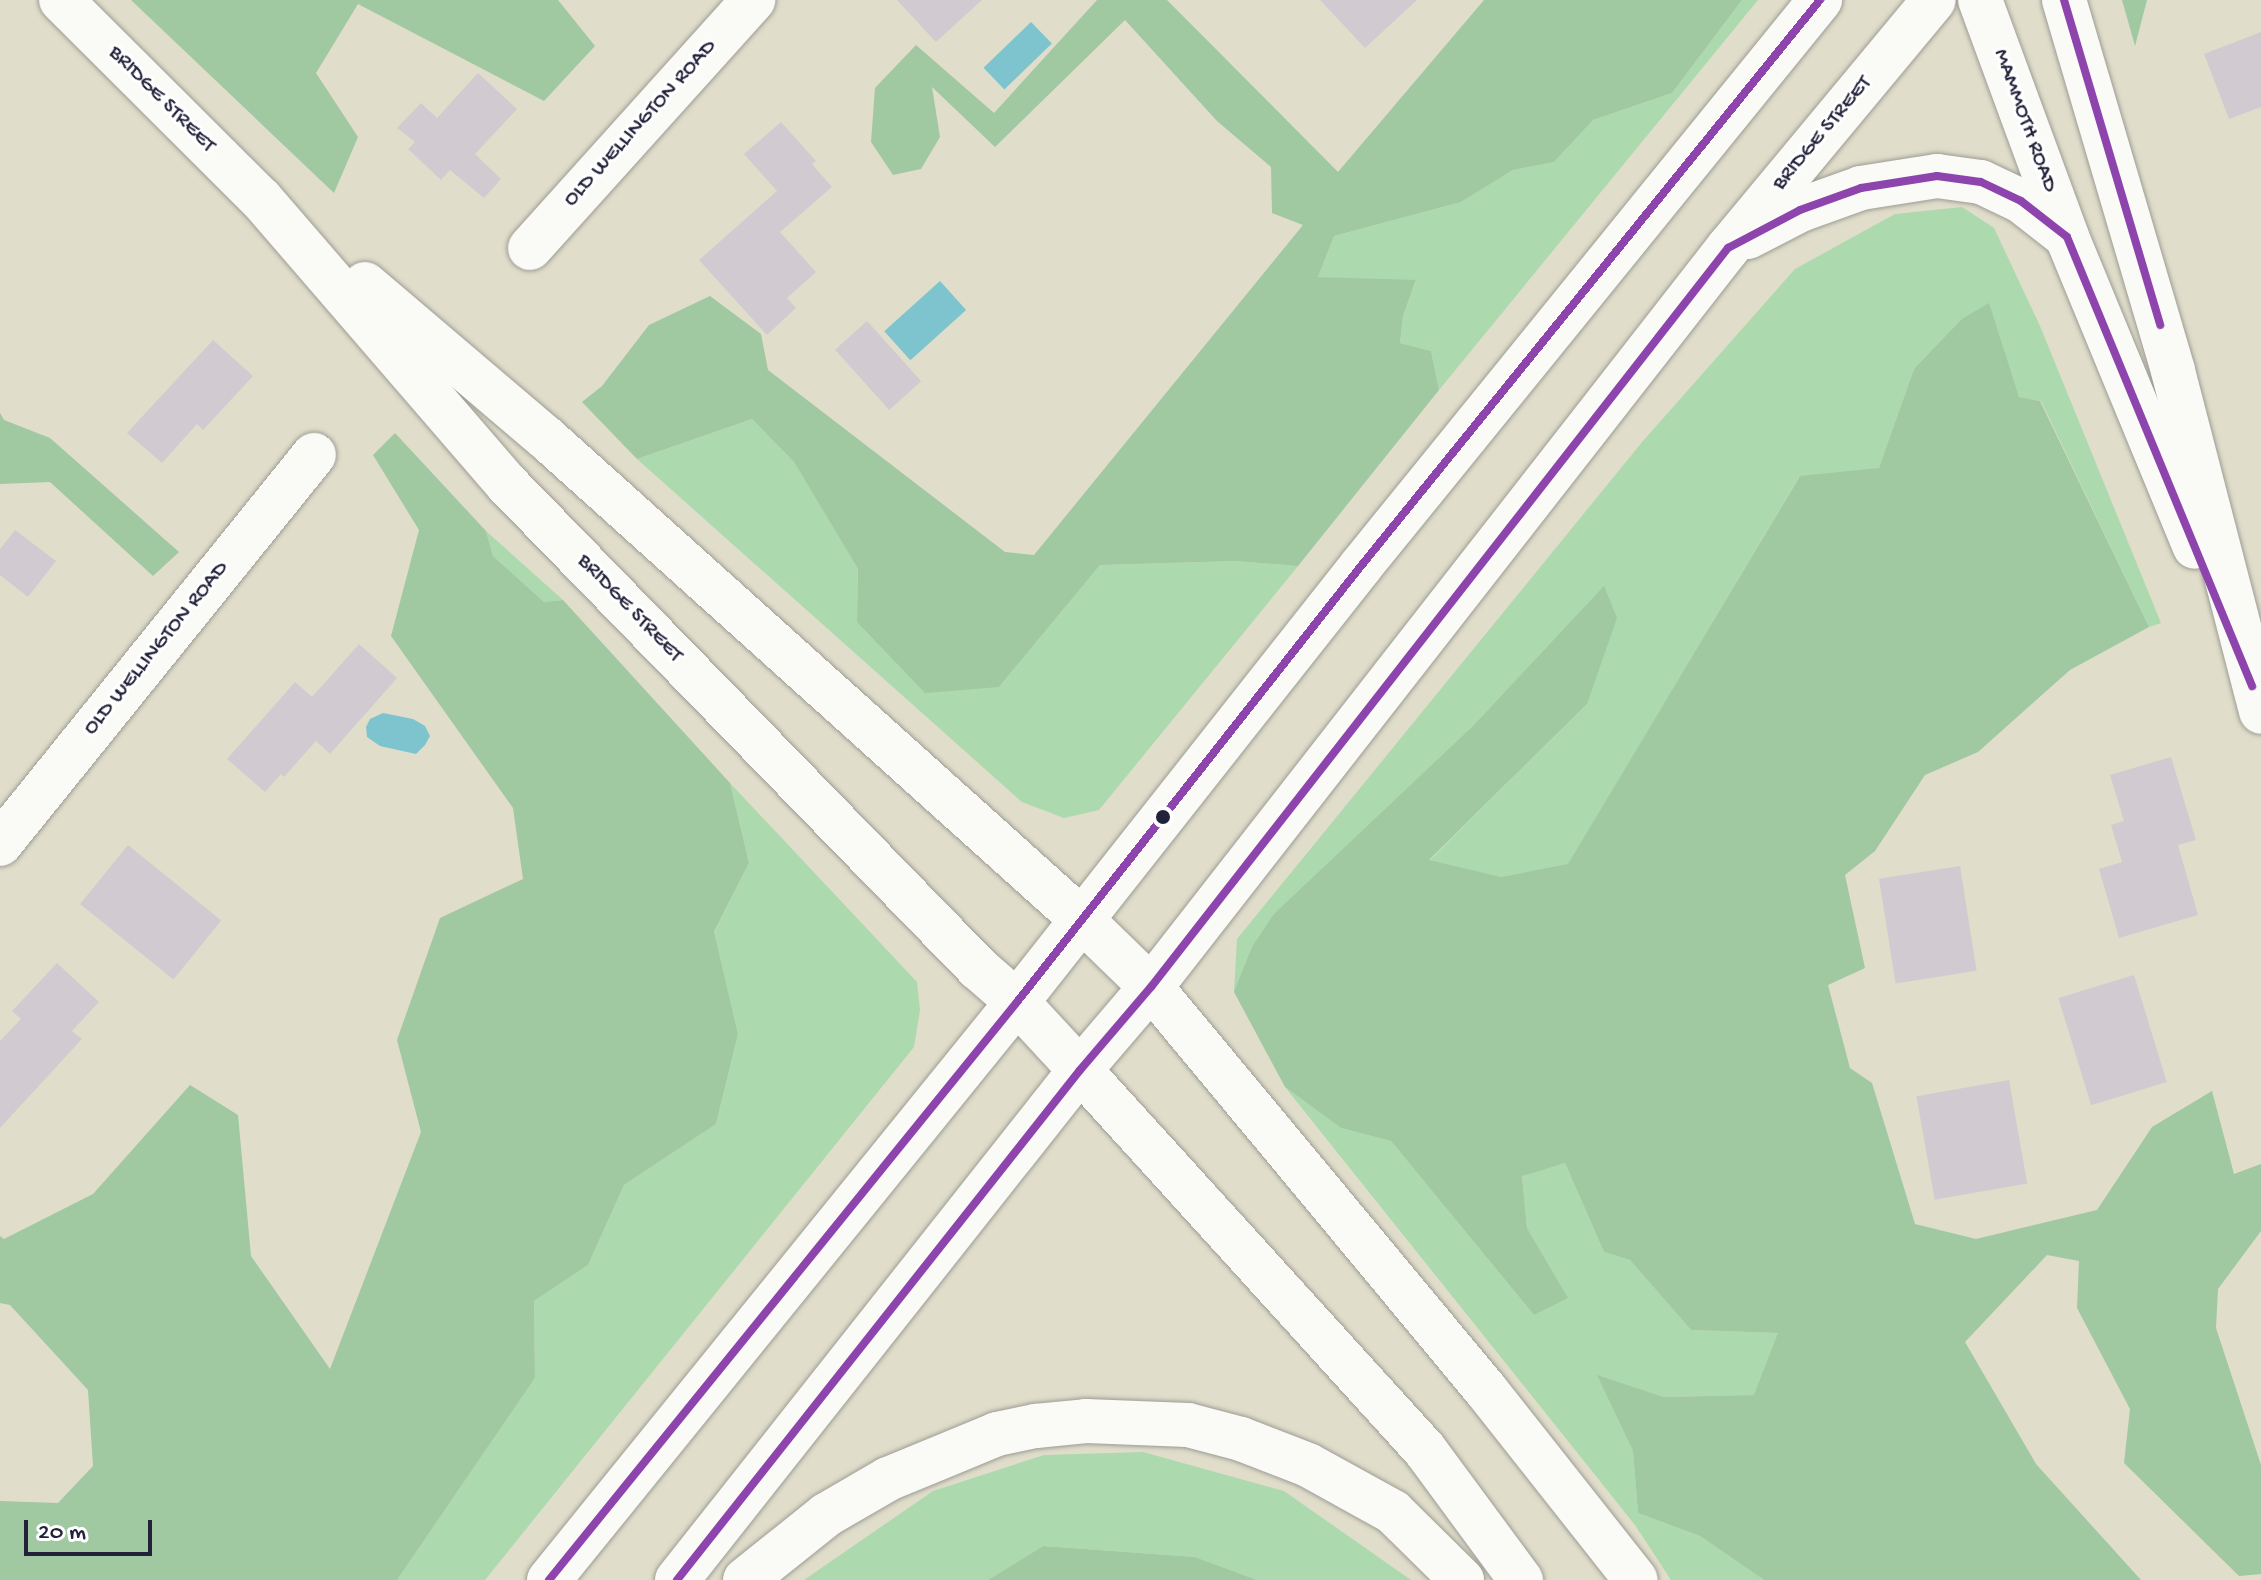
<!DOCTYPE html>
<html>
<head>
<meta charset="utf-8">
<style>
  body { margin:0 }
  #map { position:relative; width:2261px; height:1580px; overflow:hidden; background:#e0ddca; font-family:"Gochi Hand",sans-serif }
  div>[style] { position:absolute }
  .green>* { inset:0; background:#add9ae }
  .forest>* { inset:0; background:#a0c8a1 }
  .water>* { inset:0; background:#7dc4ce; transform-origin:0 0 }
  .building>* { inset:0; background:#d1cbd1; transform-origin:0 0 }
  .roads { filter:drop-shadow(0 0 2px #9e9c95) drop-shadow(0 0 2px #9e9c95) }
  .minor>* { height:44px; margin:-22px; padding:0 22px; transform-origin:22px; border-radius:22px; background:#fafaf7 }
  .tertiary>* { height:44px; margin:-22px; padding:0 22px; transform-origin:22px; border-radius:22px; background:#fafaf7 }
  .secondary>* { height:44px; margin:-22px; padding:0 22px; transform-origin:22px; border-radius:22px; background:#fafaf7 }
  .motorway>* { height:44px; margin:-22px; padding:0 22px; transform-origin:22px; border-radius:22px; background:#fafaf7 }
  .bus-1>* { height:8px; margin:-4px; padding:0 4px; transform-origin:4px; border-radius:4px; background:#8e44ad }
  .dots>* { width:22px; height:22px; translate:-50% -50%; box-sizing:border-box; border:4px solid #fff; border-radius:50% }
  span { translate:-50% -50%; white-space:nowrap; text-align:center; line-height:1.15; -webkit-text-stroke:6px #fff; paint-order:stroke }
  .street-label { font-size:22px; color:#22223b }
  .scale { position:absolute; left:24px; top:1520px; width:128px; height:36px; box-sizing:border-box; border:4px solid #22223b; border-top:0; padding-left:10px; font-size:24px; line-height:28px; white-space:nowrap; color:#22223b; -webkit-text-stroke:6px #fff; paint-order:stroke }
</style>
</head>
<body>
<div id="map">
  <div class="green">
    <div style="clip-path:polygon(1742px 0,1758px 0,1439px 390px,1431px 351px,1400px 343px,1403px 316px,1416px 281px,1318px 277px,1334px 236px,1461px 202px,1513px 170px,1554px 162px,1593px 120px,1672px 93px)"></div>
    <div style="clip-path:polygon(1962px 207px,1994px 228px,2040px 326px,2161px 623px,2149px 627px,2041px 401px,2019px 397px,1988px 304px,1914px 369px,1879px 469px,1799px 477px,1568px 865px,1501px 877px,1429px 861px,1587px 704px,1604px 587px,1472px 727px,1234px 992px,1237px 939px,1643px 441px,1795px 269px,1895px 214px)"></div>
    <div style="clip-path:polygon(752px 419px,794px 462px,858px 569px,857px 622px,999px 687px,1100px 565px,1236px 561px,1298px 566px,1099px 810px,1064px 818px,1022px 802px,637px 459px)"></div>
    <div style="clip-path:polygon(486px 531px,563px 600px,544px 602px,493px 556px)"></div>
    <div style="clip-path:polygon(730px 783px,917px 982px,920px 1010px,914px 1047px,485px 1580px,397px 1580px,535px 1378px,534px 1301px,588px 1265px,624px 1185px,716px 1124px,738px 1034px,714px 933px,749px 863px)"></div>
    <div style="clip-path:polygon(1285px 1087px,1341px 1128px,1391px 1141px,1534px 1315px,1567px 1297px,1527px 1228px,1522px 1175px,1565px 1163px,1604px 1252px,1630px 1260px,1691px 1330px,1779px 1333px,1755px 1395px,1664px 1397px,1598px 1376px,1633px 1451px,1638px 1513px,1700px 1536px,1764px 1580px,1671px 1580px,1635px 1525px)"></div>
    <div style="clip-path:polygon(1143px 1452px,1284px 1491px,1411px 1580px,1257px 1580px,1195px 1557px,1043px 1546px,988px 1580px,804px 1580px,933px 1491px,1044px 1455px)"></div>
  </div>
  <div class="forest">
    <div style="clip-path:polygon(131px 0,558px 0,595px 46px,544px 101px,358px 4px,316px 73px,358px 137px,334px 193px)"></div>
    <div style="clip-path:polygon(1097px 0,1167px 0,1338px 172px,1484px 0,1742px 0,1672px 93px,1593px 120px,1554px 162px,1513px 170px,1461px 202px,1334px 236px,1318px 277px,1416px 280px,1403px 316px,1400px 343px,1431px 351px,1439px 390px,1298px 566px,1236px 561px,1100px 565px,999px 687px,925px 693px,857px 622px,858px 569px,794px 462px,752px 419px,637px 459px,582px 402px,602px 386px,649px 325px,710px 296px,761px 334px,768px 370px,1005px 552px,1034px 555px,1303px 225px,1272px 213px,1271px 167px,1217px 121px,1125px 20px,995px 147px,932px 87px,940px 137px,921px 169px,893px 175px,871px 142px,875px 88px,916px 45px,994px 113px)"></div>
    <div style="clip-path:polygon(2122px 0,2147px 0,2135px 46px)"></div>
    <div style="clip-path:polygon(1989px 303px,2019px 397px,2040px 401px,2149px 627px,2070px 670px,1978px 752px,1925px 775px,1875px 851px,1845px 875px,1865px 968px,1828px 985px,1850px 1068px,1872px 1083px,1915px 1224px,1976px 1239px,2097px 1210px,2152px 1127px,2212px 1091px,2234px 1174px,2261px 1164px,2261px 1231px,2218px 1289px,2216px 1328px,2261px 1465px,2261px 1574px,2239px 1576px,2124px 1463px,2130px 1409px,2077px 1308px,2079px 1261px,2047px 1255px,1965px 1342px,2036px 1464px,2141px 1580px,1764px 1580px,1700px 1536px,1638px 1513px,1633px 1451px,1597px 1375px,1664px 1397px,1754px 1395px,1778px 1333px,1691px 1330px,1630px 1260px,1604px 1252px,1565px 1163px,1522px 1176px,1527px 1228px,1568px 1298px,1534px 1315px,1391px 1141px,1341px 1128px,1285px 1087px,1234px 992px,1252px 947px,1274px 914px,1472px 727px,1604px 586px,1617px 618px,1587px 704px,1429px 860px,1501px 877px,1568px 864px,1800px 476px,1879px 468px,1914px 369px,1962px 319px)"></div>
    <div style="clip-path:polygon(0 413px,4px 420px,50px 438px,179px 552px,153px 576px,50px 482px,0 484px)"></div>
    <div style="clip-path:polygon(395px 433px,486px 531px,493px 556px,544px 602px,563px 600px,730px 783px,749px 863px,714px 932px,738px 1034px,716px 1124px,624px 1185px,588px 1265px,534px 1301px,535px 1378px,397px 1580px,0 1580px,0 1501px,58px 1503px,93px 1466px,88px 1390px,10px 1305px,0 1303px,0 1236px,4px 1239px,93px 1194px,190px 1085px,238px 1115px,251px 1256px,330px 1369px,421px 1132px,397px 1040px,440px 918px,523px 879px,513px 808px,391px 636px,419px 530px,373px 455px)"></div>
    <div style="clip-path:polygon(1043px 1546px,1195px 1557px,1257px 1580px,988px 1580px)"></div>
  </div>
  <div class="water">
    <div style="left:1031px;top:22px;width:30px;height:66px;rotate:46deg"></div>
    <div style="left:940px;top:281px;width:39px;height:75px;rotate:48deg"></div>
    <div style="clip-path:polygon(383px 713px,413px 719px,425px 726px,430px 736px,425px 745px,416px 754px,380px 746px,367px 737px,366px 727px,370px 719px)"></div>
  </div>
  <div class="building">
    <div style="clip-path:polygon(897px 0,982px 0,936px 42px)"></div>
    <div style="clip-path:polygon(1320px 0,1417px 0,1365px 48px)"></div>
    <div style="clip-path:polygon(2261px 32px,2261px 107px,2229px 119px,2204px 54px)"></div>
    <div style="clip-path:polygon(478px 73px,517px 109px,475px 154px,501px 179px,484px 198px,450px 170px,441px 180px,408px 149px,415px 142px,397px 128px,421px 103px,437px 118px)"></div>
    <div style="clip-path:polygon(781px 122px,816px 161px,812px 164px,832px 187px,780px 232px,816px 272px,787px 298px,796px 308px,767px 335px,699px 260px,777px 191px,744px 154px)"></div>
    <div style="left:867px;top:321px;width:81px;height:43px;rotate:48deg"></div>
    <div style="clip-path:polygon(213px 340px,253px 376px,203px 430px,197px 424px,162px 463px,127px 433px)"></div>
    <div style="clip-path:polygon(15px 530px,56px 561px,28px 597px,0 575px,0 549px)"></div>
    <div style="clip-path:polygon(359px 644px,397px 678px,330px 754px,316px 741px,284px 777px,281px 774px,265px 792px,227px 759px,295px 682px,312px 697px)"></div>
    <div style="clip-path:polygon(2171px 757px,2196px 840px,2178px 845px,2198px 915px,2119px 938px,2099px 869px,2122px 862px,2111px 825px,2124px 821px,2110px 775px)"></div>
    <div style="left:128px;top:845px;width:120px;height:76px;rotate:39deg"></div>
    <div style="left:1960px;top:866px;width:106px;height:82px;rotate:81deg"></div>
    <div style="clip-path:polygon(57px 963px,99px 1002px,72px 1031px,82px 1039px,0 1128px,0 1041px,21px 1019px,12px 1011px)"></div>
    <div style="left:2134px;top:975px;width:112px;height:79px;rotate:73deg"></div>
    <div style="left:2009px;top:1080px;width:105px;height:94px;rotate:80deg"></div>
  </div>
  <div class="roads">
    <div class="minor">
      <div style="left:530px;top:248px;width:334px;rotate:-48deg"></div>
      <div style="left:0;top:844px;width:500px;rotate:-51.1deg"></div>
    </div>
    <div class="tertiary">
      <div style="left:61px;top:0;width:282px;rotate:44.9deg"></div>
      <div style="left:261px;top:199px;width:378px;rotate:49.2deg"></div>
      <div style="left:508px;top:485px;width:674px;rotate:45.78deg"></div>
      <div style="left:978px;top:968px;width:52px;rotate:41.1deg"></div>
      <div style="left:365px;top:284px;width:236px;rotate:40.4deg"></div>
      <div style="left:545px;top:437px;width:719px;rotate:41.96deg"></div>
    </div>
    <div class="secondary">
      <div style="left:1980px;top:0;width:252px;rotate:69.8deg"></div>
      <div style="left:2067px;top:237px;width:335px;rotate:67.6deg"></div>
      <div style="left:2064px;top:0;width:387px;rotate:73.6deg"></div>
      <div style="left:2173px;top:371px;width:352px;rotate:75.5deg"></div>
      <div style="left:1748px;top:237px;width:59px;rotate:-27.4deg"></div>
      <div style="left:1800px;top:210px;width:65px;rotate:-19.8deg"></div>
      <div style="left:1861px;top:188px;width:77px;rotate:-9deg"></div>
      <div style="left:1937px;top:176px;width:44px;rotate:7.8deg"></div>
      <div style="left:1981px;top:182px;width:44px;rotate:25.4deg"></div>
      <div style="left:2021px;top:201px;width:58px;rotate:38deg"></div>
      <div style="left:1080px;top:918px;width:99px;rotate:44.2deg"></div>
      <div style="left:1017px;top:1002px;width:93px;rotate:47.2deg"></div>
      <div style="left:549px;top:1580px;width:744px;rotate:-51deg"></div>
      <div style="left:1017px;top:1002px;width:555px;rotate:-51.73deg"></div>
      <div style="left:1361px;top:566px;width:729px;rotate:-50.96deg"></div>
      <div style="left:677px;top:1580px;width:650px;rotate:-51.68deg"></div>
      <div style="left:1080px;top:1070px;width:109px;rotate:-49.5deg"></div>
      <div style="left:1151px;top:987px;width:938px;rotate:-52.02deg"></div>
      <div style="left:1728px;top:248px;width:322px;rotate:-50.3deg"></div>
    </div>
    <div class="motorway">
      <div style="left:1151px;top:987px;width:523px;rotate:50.28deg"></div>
      <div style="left:1485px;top:1389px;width:243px;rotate:51.7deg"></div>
      <div style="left:1080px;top:1070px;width:513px;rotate:47.76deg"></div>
      <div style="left:1425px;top:1450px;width:162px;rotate:53.6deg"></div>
      <div style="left:745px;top:1580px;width:104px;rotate:-38.7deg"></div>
      <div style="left:826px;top:1515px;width:72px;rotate:-30.1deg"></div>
      <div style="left:888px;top:1479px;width:118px;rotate:-22.4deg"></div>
      <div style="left:997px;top:1434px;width:40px;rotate:-12deg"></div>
      <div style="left:1036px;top:1426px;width:50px;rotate:-5.7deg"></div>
      <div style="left:1086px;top:1421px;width:102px;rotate:2.2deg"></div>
      <div style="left:1188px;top:1425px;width:55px;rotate:14.8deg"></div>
      <div style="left:1241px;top:1439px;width:72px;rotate:21.2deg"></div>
      <div style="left:1308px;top:1465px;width:97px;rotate:28.9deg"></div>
      <div style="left:1393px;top:1512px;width:97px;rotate:44.6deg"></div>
    </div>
  </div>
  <div class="bus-1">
    <div style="left:2064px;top:0;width:339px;rotate:73.5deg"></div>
    <div style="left:549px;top:1580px;width:744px;rotate:-51deg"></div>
    <div style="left:1017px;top:1002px;width:555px;rotate:-51.73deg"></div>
    <div style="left:1361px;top:566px;width:729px;rotate:-50.96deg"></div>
    <div style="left:677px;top:1580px;width:650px;rotate:-51.68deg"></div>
    <div style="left:1080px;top:1070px;width:109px;rotate:-49.5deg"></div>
    <div style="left:1151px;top:987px;width:938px;rotate:-52.02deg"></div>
    <div style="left:1728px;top:248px;width:81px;rotate:-27.8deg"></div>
    <div style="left:1800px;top:210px;width:65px;rotate:-19.8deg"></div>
    <div style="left:1861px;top:188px;width:77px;rotate:-9deg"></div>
    <div style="left:1937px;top:176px;width:44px;rotate:7.8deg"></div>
    <div style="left:1981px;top:182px;width:44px;rotate:25.4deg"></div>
    <div style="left:2021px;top:201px;width:58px;rotate:38deg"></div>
    <div style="left:2067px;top:237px;width:486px;rotate:67.6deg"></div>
  </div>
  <div class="dots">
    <div style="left:1163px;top:817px;background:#22223b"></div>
  </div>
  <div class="street-label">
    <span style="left:161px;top:100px;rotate:45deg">BRIDGE STREET</span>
    <span style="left:2024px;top:121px;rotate:70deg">MAMMOTH ROAD</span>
    <span style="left:641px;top:124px;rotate:-48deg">OLD WELLINGTON ROAD</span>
    <span style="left:1823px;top:134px;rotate:-50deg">BRIDGE STREET</span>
    <span style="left:629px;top:609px;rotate:46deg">BRIDGE STREET</span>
    <span style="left:157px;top:649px;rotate:-51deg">OLD WELLINGTON ROAD</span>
  </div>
  <div class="scale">20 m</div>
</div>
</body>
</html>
